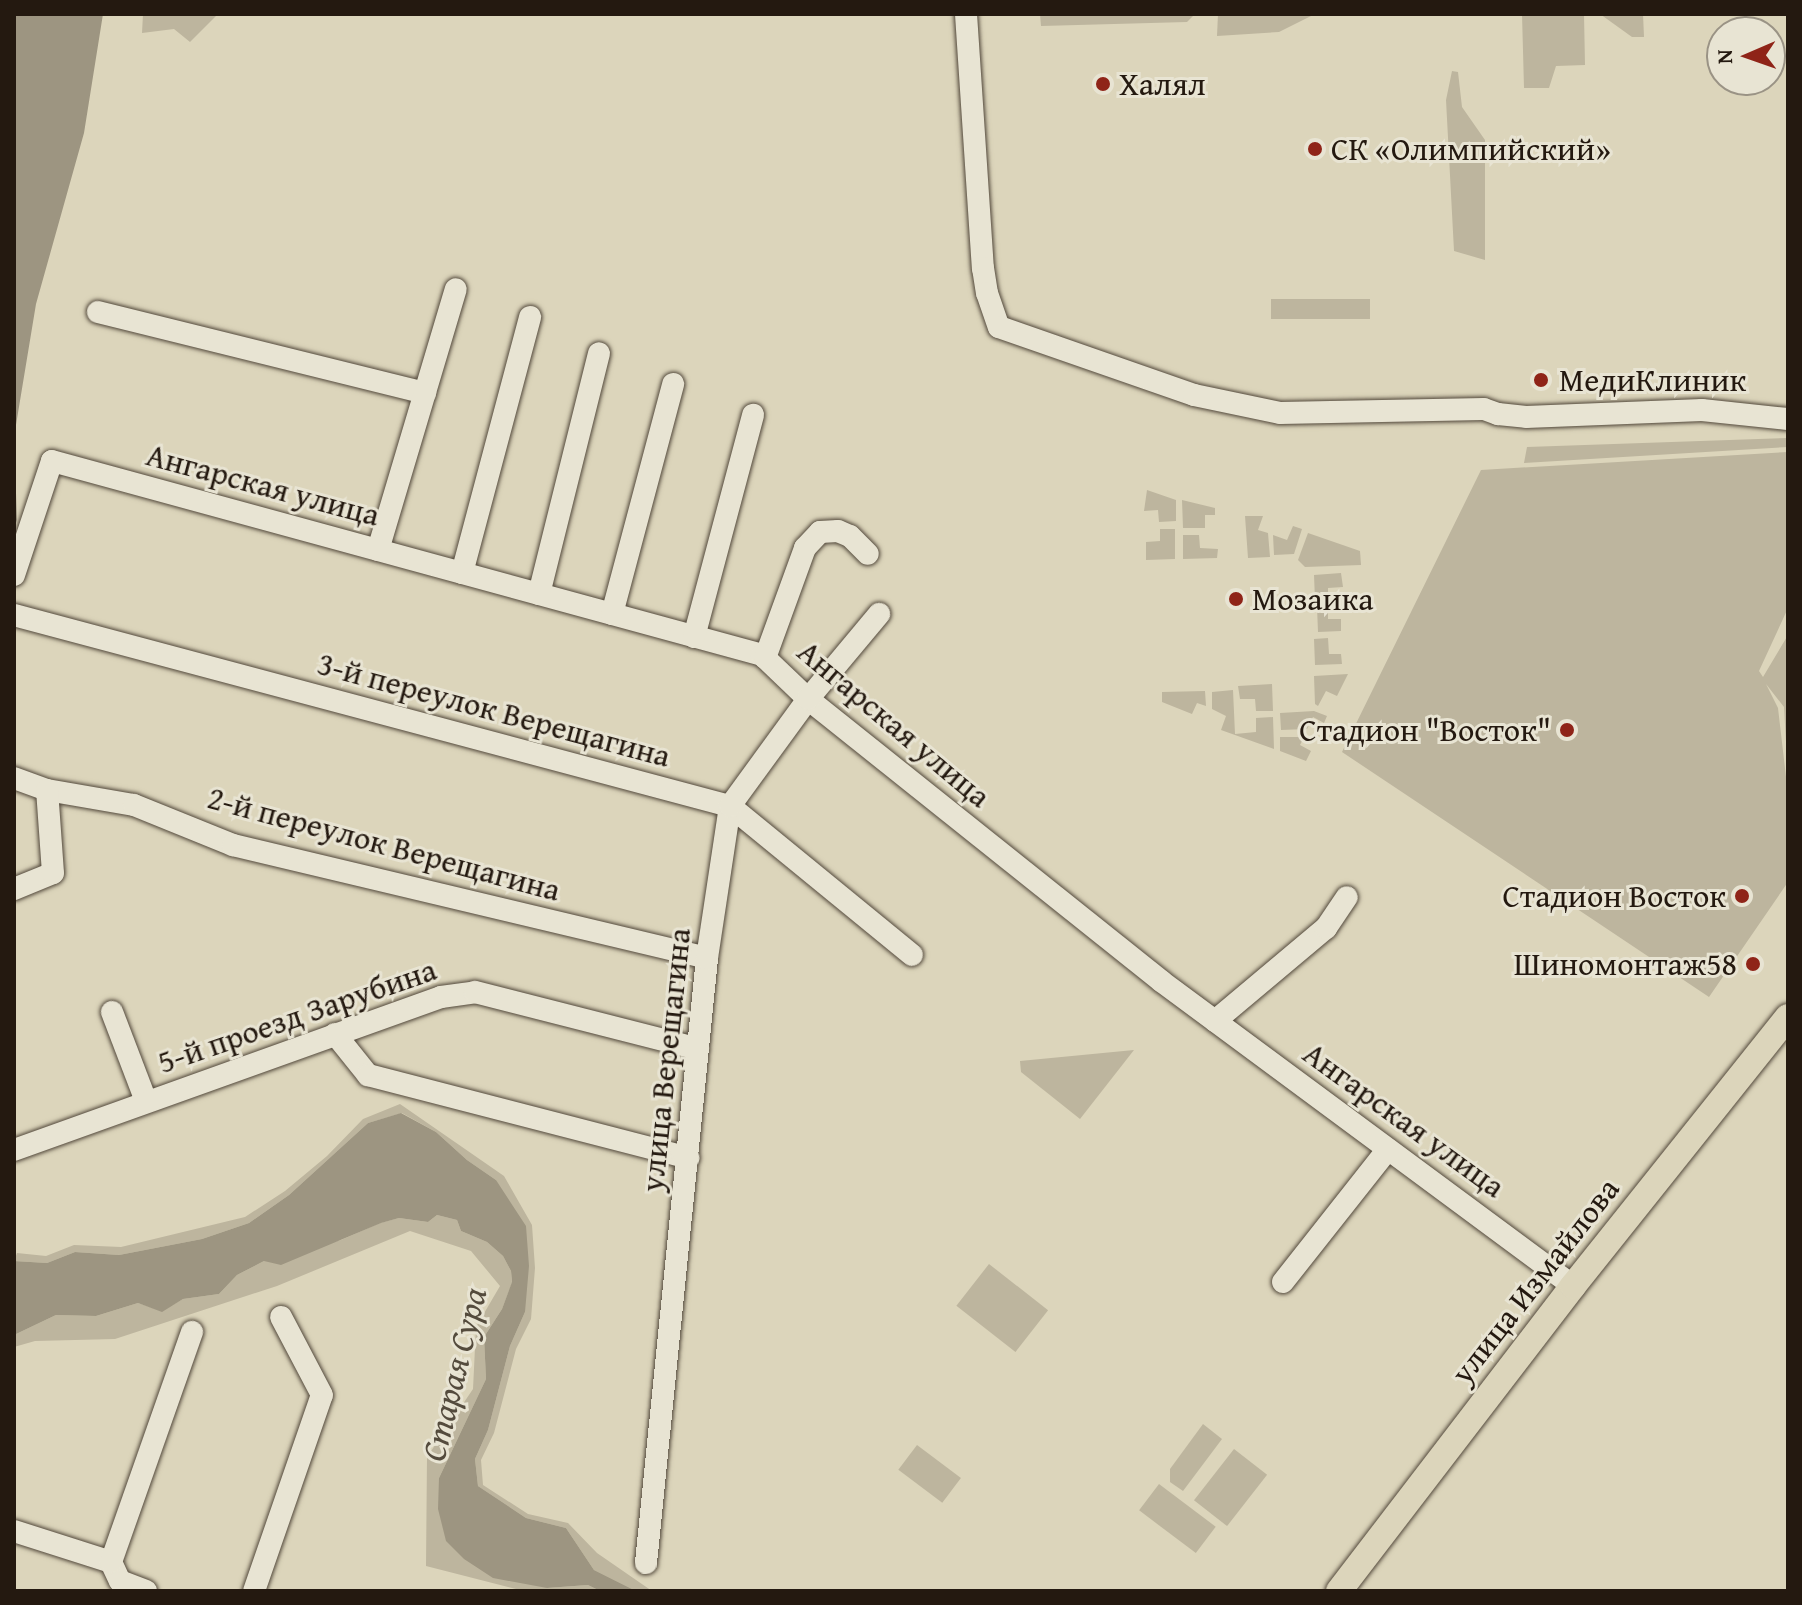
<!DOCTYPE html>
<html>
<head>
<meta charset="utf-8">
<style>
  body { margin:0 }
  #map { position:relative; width:1802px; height:1605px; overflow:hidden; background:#dcd5bb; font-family:"Gentium Book Plus",serif }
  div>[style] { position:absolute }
  .green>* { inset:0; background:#bdb59e; transform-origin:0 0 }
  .water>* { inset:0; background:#9d9581 }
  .roads { filter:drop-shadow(0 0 2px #52483b) drop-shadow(0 0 2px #52483b) }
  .minor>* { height:22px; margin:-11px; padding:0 11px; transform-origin:11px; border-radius:11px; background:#e8e4d3 }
  .major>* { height:26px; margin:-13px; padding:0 13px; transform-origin:13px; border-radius:13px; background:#dcd5bb }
  .dots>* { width:22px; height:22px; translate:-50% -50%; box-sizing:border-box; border:4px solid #e8e4d3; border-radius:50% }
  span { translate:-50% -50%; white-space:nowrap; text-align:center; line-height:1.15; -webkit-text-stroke:6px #e8e4d3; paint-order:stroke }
  .poi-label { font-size:32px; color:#241910 }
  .left { translate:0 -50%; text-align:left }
  .right { translate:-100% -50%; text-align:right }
  .street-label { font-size:32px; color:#241910 }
  .water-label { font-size:34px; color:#544b3d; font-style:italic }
  .frame { position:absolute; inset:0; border:16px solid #241910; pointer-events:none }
  .north { position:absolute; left:1706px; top:16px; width:80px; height:80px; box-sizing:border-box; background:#e8e4d3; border:2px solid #9a9385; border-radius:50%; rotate:268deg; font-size:22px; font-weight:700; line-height:32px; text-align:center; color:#241910 }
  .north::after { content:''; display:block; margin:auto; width:28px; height:36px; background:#8f2418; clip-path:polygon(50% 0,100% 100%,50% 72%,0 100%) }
</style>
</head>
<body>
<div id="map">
  <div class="green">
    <div style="clip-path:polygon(143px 14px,218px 14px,190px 42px,174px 29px,142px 33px)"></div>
    <div style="clip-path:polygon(1040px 14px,1195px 14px,1187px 22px,1041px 26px)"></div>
    <div style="clip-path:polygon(1218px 14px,1315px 14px,1279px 32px,1217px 36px)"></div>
    <div style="clip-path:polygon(1522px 14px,1584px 14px,1585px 65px,1556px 66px,1549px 88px,1524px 88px)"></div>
    <div style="clip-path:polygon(1600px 14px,1643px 14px,1644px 37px,1632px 37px)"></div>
    <div style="clip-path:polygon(1452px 71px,1458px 72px,1462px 107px,1485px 140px,1485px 260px,1454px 251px,1446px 100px)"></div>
    <div style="left:1370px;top:299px;width:20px;height:99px;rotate:90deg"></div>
    <div style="clip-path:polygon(1788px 438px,1788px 447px,1524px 463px,1527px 447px)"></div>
    <div style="clip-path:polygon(1788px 452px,1788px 608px,1759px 671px,1763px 677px,1788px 635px,1788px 777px,1784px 707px,1766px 684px,1778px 708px,1788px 794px,1788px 882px,1709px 997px,1342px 752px,1481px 470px)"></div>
    <div style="clip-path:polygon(1147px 490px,1176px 500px,1176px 521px,1159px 522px,1158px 510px,1144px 511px)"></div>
    <div style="clip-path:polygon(1182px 500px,1215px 508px,1215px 515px,1205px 515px,1205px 528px,1183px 528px)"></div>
    <div style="clip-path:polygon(1245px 516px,1263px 516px,1258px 530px,1268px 533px,1270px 557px,1248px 558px)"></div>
    <div style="clip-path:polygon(1293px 526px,1302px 529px,1294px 554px,1274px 555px,1273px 535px,1287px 540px)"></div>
    <div style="clip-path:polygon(1160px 529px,1175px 529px,1175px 559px,1146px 560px,1146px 542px,1160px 541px)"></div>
    <div style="clip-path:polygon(1308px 533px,1360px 551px,1361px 565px,1305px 567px,1298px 560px)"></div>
    <div style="clip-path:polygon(1183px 535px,1199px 535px,1200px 548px,1218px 549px,1217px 558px,1183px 559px)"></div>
    <div style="clip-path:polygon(1341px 573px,1343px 587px,1328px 588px,1328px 599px,1315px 600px,1314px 575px)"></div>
    <div style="clip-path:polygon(1328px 606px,1328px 619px,1341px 619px,1341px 631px,1318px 632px,1317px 607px)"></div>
    <div style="clip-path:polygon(1328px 638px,1329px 654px,1341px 654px,1342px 664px,1315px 665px,1314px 639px)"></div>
    <div style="clip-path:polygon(1348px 674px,1337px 696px,1326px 691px,1318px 706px,1315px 704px,1314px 676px)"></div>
    <div style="clip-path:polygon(1272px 684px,1273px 711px,1256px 711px,1255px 699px,1240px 699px,1238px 686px)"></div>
    <div style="clip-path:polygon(1233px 690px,1235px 734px,1256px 732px,1256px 718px,1273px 717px,1274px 749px,1221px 730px,1226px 716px,1212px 709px,1212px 692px)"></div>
    <div style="clip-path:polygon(1205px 691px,1206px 706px,1197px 703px,1192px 714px,1162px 702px,1162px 692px)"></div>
    <div style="clip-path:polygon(1314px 711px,1327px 716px,1324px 723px,1313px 717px,1307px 729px,1281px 730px,1280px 713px)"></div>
    <div style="clip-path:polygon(1280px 737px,1304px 737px,1300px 745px,1311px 751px,1306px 761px,1280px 751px)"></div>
    <div style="clip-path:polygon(1134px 1050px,1080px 1119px,1021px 1072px,1020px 1061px)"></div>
    <div style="clip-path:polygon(400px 1104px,504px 1176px,532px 1225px,535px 1268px,531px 1319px,516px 1349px,494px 1433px,481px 1460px,483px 1485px,528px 1514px,568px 1523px,597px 1553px,652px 1591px,636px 1591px,594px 1570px,566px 1528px,526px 1518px,478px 1486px,475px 1459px,488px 1430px,510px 1346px,525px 1312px,496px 1180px,467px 1160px,436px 1132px,402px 1113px,368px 1123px,289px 1195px,249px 1223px,202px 1239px,119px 1255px,75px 1252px,47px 1263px,14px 1261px,17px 1253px,46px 1256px,74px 1245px,121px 1247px,245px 1217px,285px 1191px,327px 1156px,363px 1119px)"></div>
    <div style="clip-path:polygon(437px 1215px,457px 1220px,461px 1231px,487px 1242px,503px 1256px,511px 1271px,512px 1283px,502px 1309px,484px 1337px,486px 1379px,439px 1478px,547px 1588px,588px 1585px,600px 1591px,524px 1591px,426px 1566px,427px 1457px,473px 1389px,476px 1327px,500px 1286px,471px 1251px,410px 1231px,277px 1286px,115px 1339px,35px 1341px,14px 1347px,14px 1335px,56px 1315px,96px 1316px,138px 1303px,162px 1311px,183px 1299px,219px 1294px,237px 1275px,264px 1261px,341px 1240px,380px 1223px,399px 1218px,428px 1222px)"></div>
    <div style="left:989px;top:1264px;width:75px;height:53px;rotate:38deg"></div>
    <div style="clip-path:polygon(1203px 1424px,1222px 1439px,1183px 1491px,1170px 1482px,1170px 1469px)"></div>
    <div style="left:917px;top:1445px;width:55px;height:31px;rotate:37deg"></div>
    <div style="left:1234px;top:1449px;width:42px;height:65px;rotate:38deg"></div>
    <div style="left:1159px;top:1484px;width:71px;height:33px;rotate:37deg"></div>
  </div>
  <div class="water">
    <div style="clip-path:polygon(14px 14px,103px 14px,84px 133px,36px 304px,14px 437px,17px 520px,14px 529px)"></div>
    <div style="clip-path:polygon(401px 1113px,436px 1132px,467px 1160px,496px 1180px,526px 1226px,529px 1266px,525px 1312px,510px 1346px,488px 1430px,475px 1459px,478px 1486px,526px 1518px,566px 1528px,594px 1570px,636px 1591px,600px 1591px,588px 1585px,547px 1588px,493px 1578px,464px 1559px,446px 1541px,438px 1509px,439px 1478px,486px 1379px,484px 1337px,502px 1309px,512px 1282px,511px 1271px,503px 1256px,487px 1242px,461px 1231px,457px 1220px,437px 1215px,428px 1222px,399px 1218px,381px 1223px,281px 1265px,264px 1261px,237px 1275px,219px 1294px,183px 1299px,162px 1312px,138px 1303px,96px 1316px,56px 1315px,14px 1335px,14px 1261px,47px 1263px,75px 1252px,119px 1255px,202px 1239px,249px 1223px,289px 1195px,368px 1123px)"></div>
  </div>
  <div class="roads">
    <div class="minor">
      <div style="left:966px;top:14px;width:255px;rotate:86.2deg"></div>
      <div style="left:983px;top:268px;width:25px;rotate:81deg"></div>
      <div style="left:987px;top:293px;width:36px;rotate:71deg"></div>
      <div style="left:999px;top:327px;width:207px;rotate:19.2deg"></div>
      <div style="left:1194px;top:395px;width:88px;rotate:11.8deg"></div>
      <div style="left:1280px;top:413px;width:204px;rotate:-1.1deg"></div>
      <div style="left:1484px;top:409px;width:15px;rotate:20deg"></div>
      <div style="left:1498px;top:414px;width:28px;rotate:6deg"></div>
      <div style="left:1526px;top:417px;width:176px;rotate:-2.3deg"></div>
      <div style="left:1702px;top:410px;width:86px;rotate:6deg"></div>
      <div style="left:98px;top:312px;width:337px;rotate:13.9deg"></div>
      <div style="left:378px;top:550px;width:272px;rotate:-73.4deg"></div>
      <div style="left:462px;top:573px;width:265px;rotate:-75.1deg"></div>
      <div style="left:14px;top:575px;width:120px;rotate:-71.6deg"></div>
      <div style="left:52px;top:461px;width:736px;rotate:15.28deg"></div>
      <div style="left:762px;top:655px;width:64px;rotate:43.7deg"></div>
      <div style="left:808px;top:699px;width:452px;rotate:38.6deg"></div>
      <div style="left:1161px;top:981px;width:513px;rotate:36.51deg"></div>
      <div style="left:539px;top:594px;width:248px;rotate:-76deg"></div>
      <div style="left:612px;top:614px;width:238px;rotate:-75.1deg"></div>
      <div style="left:14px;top:615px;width:741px;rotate:14.94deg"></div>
      <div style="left:730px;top:806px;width:235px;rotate:39.3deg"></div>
      <div style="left:694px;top:637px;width:230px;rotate:-75.1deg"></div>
      <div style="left:765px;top:658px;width:117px;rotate:-70deg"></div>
      <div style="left:805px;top:548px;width:22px;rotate:-47deg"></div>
      <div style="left:820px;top:532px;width:18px;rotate:-3deg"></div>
      <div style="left:838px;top:531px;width:13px;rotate:23deg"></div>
      <div style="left:850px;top:536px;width:25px;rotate:45deg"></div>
      <div style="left:14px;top:778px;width:35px;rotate:20deg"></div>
      <div style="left:47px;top:790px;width:88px;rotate:9.8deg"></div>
      <div style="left:134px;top:805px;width:107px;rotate:22deg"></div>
      <div style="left:233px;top:845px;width:487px;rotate:13.4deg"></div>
      <div style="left:14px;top:889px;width:42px;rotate:-22.3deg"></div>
      <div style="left:53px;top:873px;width:83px;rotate:-94.1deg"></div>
      <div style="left:112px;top:1012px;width:95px;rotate:69.1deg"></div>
      <div style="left:1215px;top:1021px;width:145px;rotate:-40deg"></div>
      <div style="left:1326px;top:928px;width:37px;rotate:-56deg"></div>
      <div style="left:335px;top:1034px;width:53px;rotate:51.2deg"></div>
      <div style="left:368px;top:1075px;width:331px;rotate:14.5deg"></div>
      <div style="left:14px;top:1150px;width:454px;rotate:-19.7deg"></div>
      <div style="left:441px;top:997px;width:34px;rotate:-8deg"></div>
      <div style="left:475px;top:992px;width:230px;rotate:14.3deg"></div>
      <div style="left:1283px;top:1282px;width:169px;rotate:-51.7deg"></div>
      <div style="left:14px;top:1531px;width:102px;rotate:17.7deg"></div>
      <div style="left:111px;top:1562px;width:21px;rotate:65deg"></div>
      <div style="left:120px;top:1581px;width:28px;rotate:21deg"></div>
      <div style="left:111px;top:1562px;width:244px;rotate:-70.6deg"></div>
      <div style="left:646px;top:1563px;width:608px;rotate:-84.24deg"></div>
      <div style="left:707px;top:958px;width:154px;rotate:-81.4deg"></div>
      <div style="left:730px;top:806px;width:132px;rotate:-53.9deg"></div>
      <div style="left:808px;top:699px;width:111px;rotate:-50.1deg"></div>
      <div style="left:254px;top:1591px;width:207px;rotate:-70.9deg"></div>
      <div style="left:322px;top:1395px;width:88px;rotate:-117.7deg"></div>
    </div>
    <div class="major">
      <div style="left:1339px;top:1591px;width:384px;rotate:-52.5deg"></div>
      <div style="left:1573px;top:1286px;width:344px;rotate:-51.4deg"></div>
    </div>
  </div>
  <div class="dots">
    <div style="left:1103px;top:84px;background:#8f2418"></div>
    <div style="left:1315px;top:149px;background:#8f2418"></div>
    <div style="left:1541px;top:380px;background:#8f2418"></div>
    <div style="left:1236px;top:599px;background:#8f2418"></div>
    <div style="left:1567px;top:730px;background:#8f2418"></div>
    <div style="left:1742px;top:896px;background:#8f2418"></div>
    <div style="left:1753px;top:964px;background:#8f2418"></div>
  </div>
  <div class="poi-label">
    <span class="left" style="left:1119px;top:84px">Халял</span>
    <span class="left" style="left:1331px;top:149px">СК «Олимпийский»</span>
    <span class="left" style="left:1559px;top:380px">МедиКлиник</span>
    <span class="left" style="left:1252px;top:599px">Мозаика</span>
    <span class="right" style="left:1551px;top:730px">Стадион "Восток"</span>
    <span class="right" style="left:1726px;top:896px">Стадион Восток</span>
    <span class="right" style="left:1737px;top:964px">Шиномонтаж58</span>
  </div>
  <div class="street-label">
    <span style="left:263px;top:485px;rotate:15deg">Ангарская улица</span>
    <span style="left:494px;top:710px;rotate:15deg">3-й переулок Верещагина</span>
    <span style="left:894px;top:724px;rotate:40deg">Ангарская улица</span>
    <span style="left:384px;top:844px;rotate:15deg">2-й переулок Верещагина</span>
    <span style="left:297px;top:1016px;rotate:-19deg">5-й проезд Зарубина</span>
    <span style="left:666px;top:1060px;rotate:-84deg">улица Верещагина</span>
    <span style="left:1404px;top:1120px;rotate:36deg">Ангарская улица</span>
    <span style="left:1535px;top:1281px;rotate:-52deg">улица Измайлова</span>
  </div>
  <div class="water-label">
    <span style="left:453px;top:1374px;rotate:-76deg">Старая Сура</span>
  </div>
  <div class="frame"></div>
  <div class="north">N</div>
</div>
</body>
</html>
